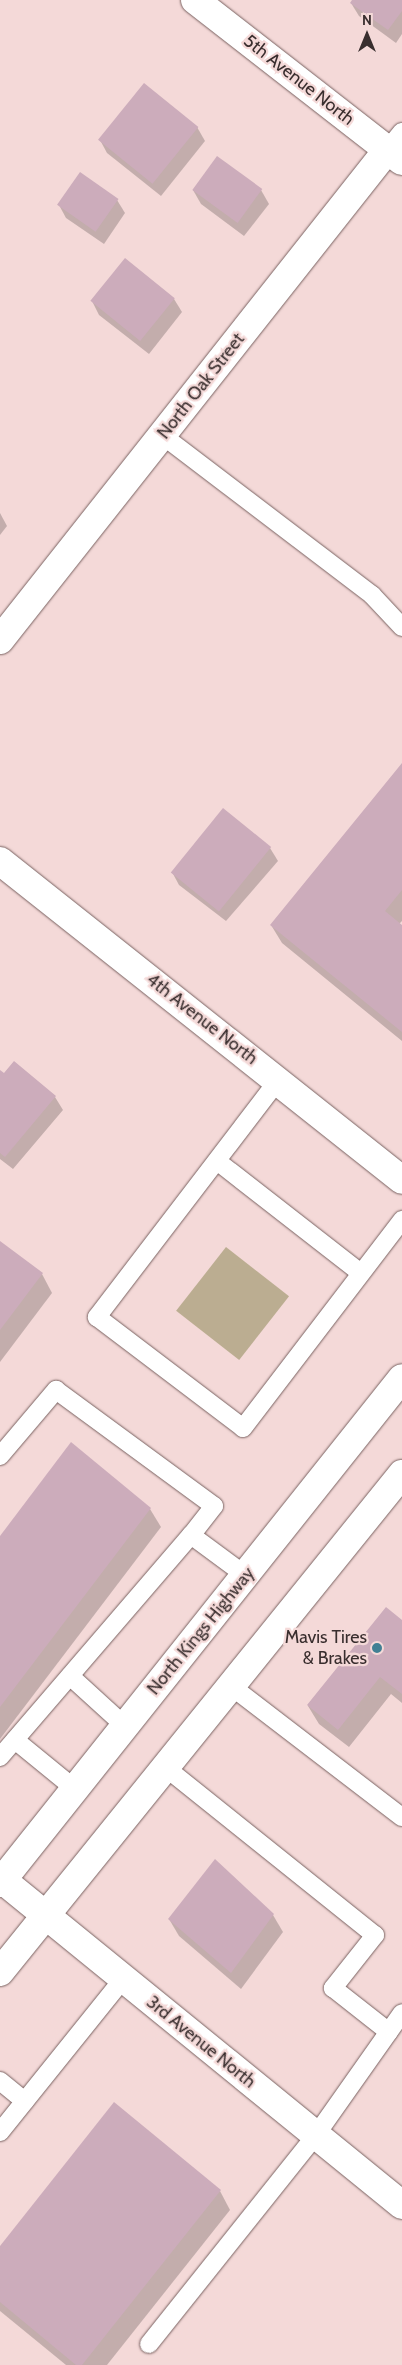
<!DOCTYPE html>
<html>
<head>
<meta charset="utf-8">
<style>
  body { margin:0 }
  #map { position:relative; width:402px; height:2365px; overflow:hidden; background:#f4d9d8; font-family:Cabin,sans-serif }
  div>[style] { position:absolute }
  .green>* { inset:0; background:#bbad91; transform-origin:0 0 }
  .shadow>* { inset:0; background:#0003 }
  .building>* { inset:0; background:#ccacbb; transform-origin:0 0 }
  .roads { filter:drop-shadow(0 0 1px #796261) drop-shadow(0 0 1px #796261) }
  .service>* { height:18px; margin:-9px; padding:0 9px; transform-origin:9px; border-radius:9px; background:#fff }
  .minor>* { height:28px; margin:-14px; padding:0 14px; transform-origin:14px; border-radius:14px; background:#fff }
  .tertiary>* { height:28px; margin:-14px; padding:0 14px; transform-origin:14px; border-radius:14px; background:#fff }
  .primary>* { height:28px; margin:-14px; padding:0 14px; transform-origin:14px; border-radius:14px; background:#fff }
  .dots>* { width:14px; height:14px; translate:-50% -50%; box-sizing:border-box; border:2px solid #f4d9d8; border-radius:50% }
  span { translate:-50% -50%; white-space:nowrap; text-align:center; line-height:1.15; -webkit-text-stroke:4.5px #f4d9d8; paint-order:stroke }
  .street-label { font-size:18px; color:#392e2e }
  .poi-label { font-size:18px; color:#392e2e }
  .right { translate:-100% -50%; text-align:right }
  .north { position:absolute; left:342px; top:10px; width:50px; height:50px; -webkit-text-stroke:4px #f4d9d8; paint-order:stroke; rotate:0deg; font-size:14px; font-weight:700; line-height:20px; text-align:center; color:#392e2e }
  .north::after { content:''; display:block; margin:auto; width:18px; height:22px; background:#392e2e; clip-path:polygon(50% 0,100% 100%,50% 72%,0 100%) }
</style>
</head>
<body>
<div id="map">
  <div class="green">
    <div style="left:226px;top:1247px;width:80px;height:81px;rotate:38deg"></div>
  </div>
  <div class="shadow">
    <div style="clip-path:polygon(354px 0,402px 0,402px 34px,396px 43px,359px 16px,351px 3px)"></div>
    <div style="clip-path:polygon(197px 127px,205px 141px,161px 196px,107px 153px,100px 140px)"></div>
    <div style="clip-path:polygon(217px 158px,261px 190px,269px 204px,244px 236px,201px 204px,193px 190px)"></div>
    <div style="clip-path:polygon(80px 174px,117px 200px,125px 213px,104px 244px,66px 218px,59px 205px)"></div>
    <div style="clip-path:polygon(174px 299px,182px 312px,149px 354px,99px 315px,92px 301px)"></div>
    <div style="clip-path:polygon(0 513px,7px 526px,0 535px)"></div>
    <div style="clip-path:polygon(402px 765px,402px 921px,399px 924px,402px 927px,402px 1041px,282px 943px,271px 925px)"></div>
    <div style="clip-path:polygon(270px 848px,278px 861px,226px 921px,179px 885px,172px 872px)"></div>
    <div style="clip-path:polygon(14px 1062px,55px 1097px,63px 1110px,13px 1169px,0 1159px,0 1071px,4px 1074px)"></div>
    <div style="clip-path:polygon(0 1243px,42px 1274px,52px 1293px,0 1362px)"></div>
    <div style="clip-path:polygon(150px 1509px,161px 1527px,0 1739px,0 1538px)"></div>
    <div style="clip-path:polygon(402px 1621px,402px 1703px,391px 1694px,349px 1747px,319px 1724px,308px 1706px)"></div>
    <div style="clip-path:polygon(273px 1915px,283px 1932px,241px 1989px,179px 1936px,169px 1919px)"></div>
    <div style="clip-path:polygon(220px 2191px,230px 2210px,107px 2365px,66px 2365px,0 2311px,0 2248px)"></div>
  </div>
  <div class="building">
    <div style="clip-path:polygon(352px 0,402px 0,402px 11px,388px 30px,350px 3px)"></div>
    <div style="left:144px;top:83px;width:70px;height:73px;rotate:39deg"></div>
    <div style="left:217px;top:156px;width:56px;height:42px;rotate:36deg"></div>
    <div style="left:80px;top:172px;width:47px;height:40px;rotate:35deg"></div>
    <div style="left:125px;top:258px;width:64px;height:55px;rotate:39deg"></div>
    <div style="clip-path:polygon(402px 763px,402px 890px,385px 911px,402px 925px,402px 1032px,270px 925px)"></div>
    <div style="left:223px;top:808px;width:62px;height:83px;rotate:39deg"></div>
    <div style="clip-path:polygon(14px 1061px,56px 1096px,5px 1157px,0 1153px,0 1070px,4px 1073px)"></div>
    <div style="clip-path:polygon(0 1241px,43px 1273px,0 1330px)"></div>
    <div style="clip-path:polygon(71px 1442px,151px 1508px,0 1707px,0 1536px)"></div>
    <div style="clip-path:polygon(386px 1607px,402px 1620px,402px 1694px,380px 1677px,338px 1730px,307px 1705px)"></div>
    <div style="clip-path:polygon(215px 1859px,274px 1914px,231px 1973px,168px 1919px)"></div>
    <div style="clip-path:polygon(114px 2102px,221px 2190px,82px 2365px,76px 2365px,0 2302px,0 2246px)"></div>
  </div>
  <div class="roads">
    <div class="service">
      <div style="left:388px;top:149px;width:22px;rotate:-51deg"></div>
      <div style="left:162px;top:435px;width:264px;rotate:37.3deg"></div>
      <div style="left:372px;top:595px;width:44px;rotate:46.8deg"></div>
      <div style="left:279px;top:1079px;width:300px;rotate:127.4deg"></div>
      <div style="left:97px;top:1317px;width:183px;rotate:37.2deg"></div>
      <div style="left:243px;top:1428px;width:262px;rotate:-52.6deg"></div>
      <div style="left:217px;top:1161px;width:182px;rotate:37.9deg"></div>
      <div style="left:0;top:1456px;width:87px;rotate:-49.7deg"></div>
      <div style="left:56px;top:1390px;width:196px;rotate:36.3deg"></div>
      <div style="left:214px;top:1506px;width:37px;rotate:128deg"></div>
      <div style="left:191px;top:1535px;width:67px;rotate:36.5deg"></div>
      <div style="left:70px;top:1676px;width:74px;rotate:42.3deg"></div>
      <div style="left:231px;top:1686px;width:215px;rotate:37.5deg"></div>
      <div style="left:15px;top:1740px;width:77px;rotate:39.2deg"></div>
      <div style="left:0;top:1757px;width:293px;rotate:-49.3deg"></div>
      <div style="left:165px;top:1767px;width:269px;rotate:38.7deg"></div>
      <div style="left:375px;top:1935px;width:68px;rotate:128.4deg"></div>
      <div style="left:333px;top:1988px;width:71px;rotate:38.2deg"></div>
      <div style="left:0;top:2081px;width:32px;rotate:39deg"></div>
      <div style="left:0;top:2132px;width:196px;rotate:-51.2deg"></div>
      <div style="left:149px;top:2344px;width:268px;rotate:-51.4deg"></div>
      <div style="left:316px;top:2135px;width:149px;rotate:-54.8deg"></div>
    </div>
    <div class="minor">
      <div style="left:195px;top:0;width:262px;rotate:37.9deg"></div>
      <div style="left:0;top:861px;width:513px;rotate:38.43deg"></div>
      <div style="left:0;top:1878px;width:518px;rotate:39.13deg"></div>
    </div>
    <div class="tertiary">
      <div style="left:0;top:640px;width:626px;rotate:-51.68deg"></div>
    </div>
    <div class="primary">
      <div style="left:0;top:1883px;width:645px;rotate:-51.48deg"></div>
      <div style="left:0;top:1972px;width:640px;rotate:-51.09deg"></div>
    </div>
  </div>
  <div class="dots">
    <div style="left:377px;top:1648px;background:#418094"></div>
  </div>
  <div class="street-label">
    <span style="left:299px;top:80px;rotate:38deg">5th Avenue North</span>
    <span style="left:201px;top:386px;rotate:-52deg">North Oak Street</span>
    <span style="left:202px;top:1019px;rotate:38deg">4th Avenue North</span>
    <span style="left:201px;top:1631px;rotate:-51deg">North Kings Highway</span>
    <span style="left:201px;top:2042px;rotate:39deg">3rd Avenue North</span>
  </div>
  <div class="poi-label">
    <span class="right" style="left:367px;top:1648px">Mavis Tires<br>&amp; Brakes</span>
  </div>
  <div class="north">N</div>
</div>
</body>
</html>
